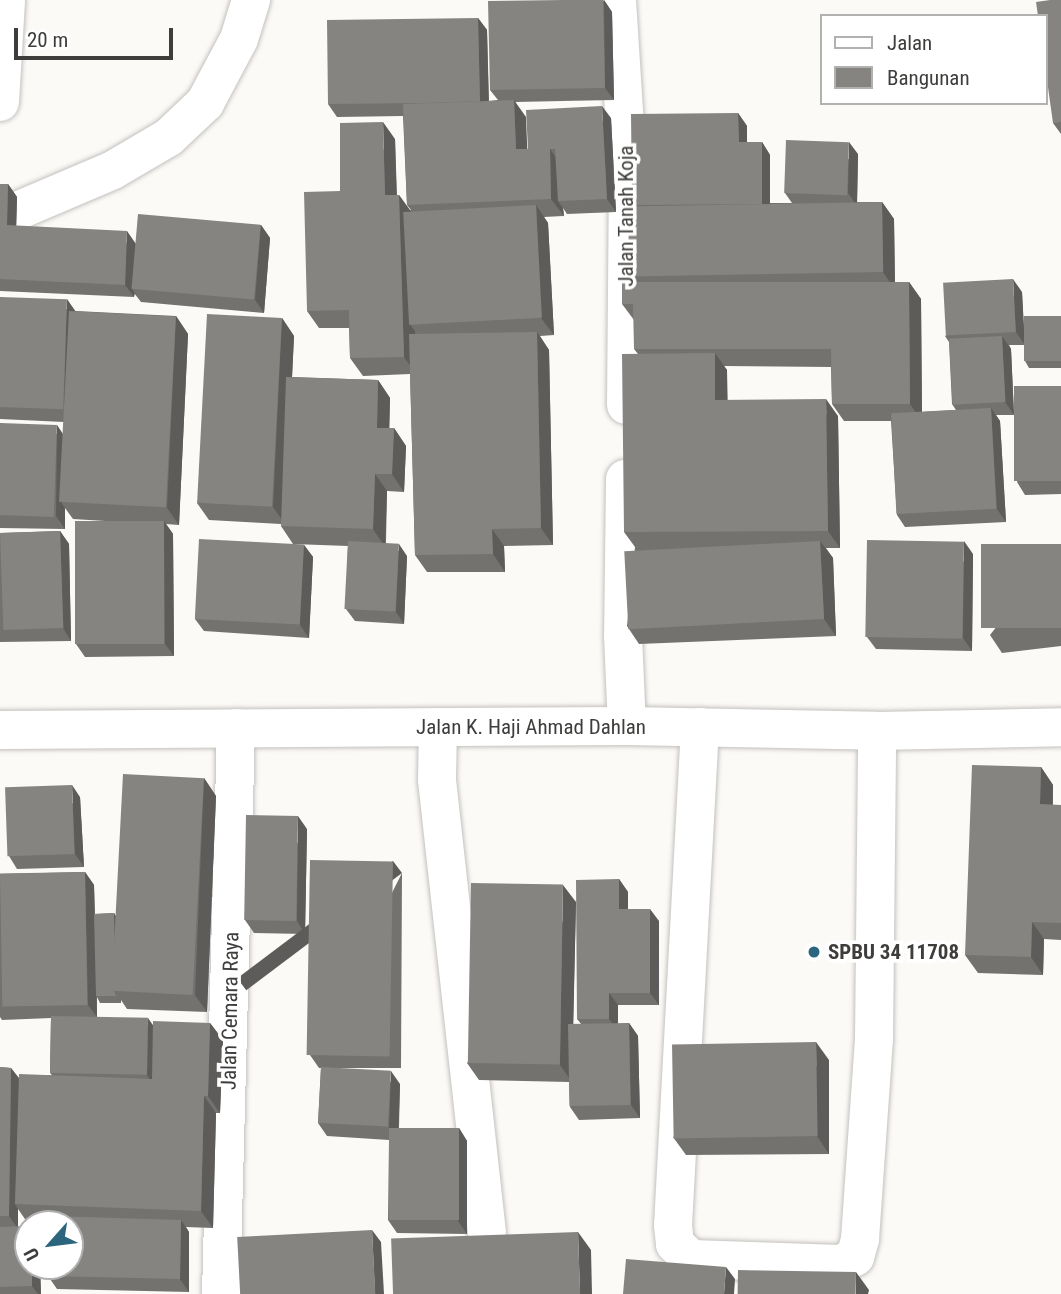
<!DOCTYPE html>
<html>
<head>
<meta charset="utf-8">
<style>
  body { margin:0 }
  #map { position:relative; width:1061px; height:1294px; overflow:hidden; background:#fcfaf7; font-family:"Roboto Condensed",sans-serif }
  div>[style] { position:absolute }
  .roads { filter:drop-shadow(0 0 2px #c3c1be) drop-shadow(0 0 2px #c3c1be) }
  .minor>* { height:38px; margin:-19px; padding:0 19px; transform-origin:19px; border-radius:19px; background:#fff }
  .major>* { height:38px; margin:-19px; padding:0 19px; transform-origin:19px; border-radius:19px; background:#fff }
  .wall>* { inset:0; background:#73726f }
  .shaded-wall>* { inset:0; background:#5e5c5a; transform-origin:0 0 }
  .building>* { inset:0; background:#868481; transform-origin:0 0 }
  .dots>* { width:19px; height:19px; translate:-50% -50%; box-sizing:border-box; border:4px solid #fff; border-radius:50% }
  span { translate:-50% -50%; white-space:nowrap; text-align:center; line-height:1.15; -webkit-text-stroke:7px #fff; paint-order:stroke }
  .street-label { font-size:21px; color:#3e3d3b }
  .poi-label { font-size:21px; color:#3e3d3b; font-weight:700 }
  .left { translate:0 -50%; text-align:left }
  .legend { position:absolute; left:820px; top:14px; width:228px; height:91px; box-sizing:border-box; background:#fff; border:2px solid #b2b1b1; margin:0; padding:9px 12px; list-style:none; font-size:21px; color:#3e3d3b }
  .legend li { display:flex; align-items:center; gap:14px; height:35px }
  .legend b { width:35px; border:2px solid #b2b1b1 }
  .north { position:absolute; left:14px; top:1210px; width:70px; height:70px; box-sizing:border-box; background:#fff; border:2px solid #b2b1b1; border-radius:50%; rotate:242deg; font-size:19px; font-weight:700; line-height:28px; text-align:center; color:#3e3d3b }
  .north::after { content:''; display:block; margin:auto; width:24px; height:32px; background:#2b667e; clip-path:polygon(50% 0,100% 100%,50% 72%,0 100%) }
  .scale { position:absolute; left:14px; top:28px; width:159px; height:32px; box-sizing:border-box; border:4px solid #3e3d3b; border-top:0; padding-left:9px; font-size:21px; line-height:24px; white-space:nowrap; color:#3e3d3b; -webkit-text-stroke:5px #fff; paint-order:stroke }
</style>
</head>
<body>
<div id="map">
  <div class="roads">
    <div class="minor">
      <div style="left:617px;top:0;width:174px;rotate:86.4deg"></div>
      <div style="left:628px;top:174px;width:231px;rotate:90.5deg"></div>
      <div style="left:0;top:102px;width:102px;rotate:-86.6deg"></div>
      <div style="left:17px;top:211px;width:104px;rotate:-23.1deg"></div>
      <div style="left:113px;top:170px;width:65px;rotate:-30.5deg"></div>
      <div style="left:169px;top:137px;width:50px;rotate:-43.4deg"></div>
      <div style="left:205px;top:103px;width:72px;rotate:-62deg"></div>
      <div style="left:239px;top:39px;width:41px;rotate:-72.9deg"></div>
      <div style="left:625px;top:479px;width:157px;rotate:90.7deg"></div>
      <div style="left:623px;top:636px;width:90px;rotate:87.5deg"></div>
      <div style="left:438px;top:727px;width:53px;rotate:91.1deg"></div>
      <div style="left:437px;top:780px;width:455px;rotate:83.7deg"></div>
      <div style="left:700px;top:727px;width:499px;rotate:93.1deg"></div>
      <div style="left:673px;top:1225px;width:19px;rotate:84deg"></div>
      <div style="left:675px;top:1244px;width:22px;rotate:43deg"></div>
      <div style="left:691px;top:1259px;width:150px;rotate:1.9deg"></div>
      <div style="left:841px;top:1264px;width:16px;rotate:-27deg"></div>
      <div style="left:855px;top:1257px;width:19px;rotate:-74deg"></div>
      <div style="left:860px;top:1239px;width:200px;rotate:-86deg"></div>
      <div style="left:874px;top:1039px;width:308px;rotate:-89.4deg"></div>
      <div style="left:221px;top:1294px;width:566px;rotate:-88.48deg"></div>
    </div>
    <div class="major">
      <div style="left:0;top:730px;width:627px;rotate:-0.37deg"></div>
      <div style="left:627px;top:726px;width:250px;rotate:1.1deg"></div>
      <div style="left:877px;top:731px;width:184px;rotate:-1.2deg"></div>
    </div>
  </div>
  <div class="wall">
    <div style="clip-path:polygon(604px 0,612px 12px,614px 100px,515px 102px,527px 149px,611px 118px,616px 212px,567px 214px,563px 208px,564px 216px,544px 217px,548px 223px,554px 335px,540px 336px,549px 350px,553px 545px,504px 546px,505px 572px,427px 572px,415px 555px,410px 374px,363px 376px,350px 358px,349px 328px,319px 328px,307px 311px,340px 191px,395px 139px,397px 195px,399px 195px,410px 210px,411px 210px,407px 205px,403px 116px,337px 117px,328px 104px,478px 18px,487px 30px,489px 101px,498px 100px,490px 90px)"></div>
    <div style="clip-path:polygon(1061px 0,1061px 134px,1053px 123px)"></div>
    <div style="clip-path:polygon(738px 113px,747px 126px,747px 142px,762px 142px,770px 155px,770px 203px,792px 203px,785px 193px,858px 154px,857px 202px,882px 202px,894px 219px,895px 282px,909px 282px,921px 299px,922px 412px,956px 410px,952px 404px,949px 342px,945px 336px,1022px 292px,1024px 335px,1061px 316px,1061px 368px,1029px 368px,1025px 361px,1024px 345px,1009px 345px,1011px 349px,1014px 415px,996px 415px,1000px 421px,1006px 522px,905px 527px,897px 515px,891px 421px,844px 421px,832px 404px,831px 367px,724px 366px,727px 370px,727px 400px,838px 416px,840px 548px,826px 548px,833px 558px,836px 636px,639px 644px,627px 626px,635px 547px,624px 532px,638px 354px,634px 349px,634px 320px,622px 304px,634px 282px,629px 276px,632px 205px)"></div>
    <div style="clip-path:polygon(0 184px,8px 184px,17px 197px,16px 226px,136px 244px,261px 225px,270px 238px,264px 313px,141px 302px,134px 293px,134px 297px,0 291px)"></div>
    <div style="clip-path:polygon(0 297px,76px 311px,176px 316px,188px 334px,179px 525px,166px 524px,173px 534px,174px 656px,85px 657px,76px 644px,105px 521px,73px 519px,65px 508px,65px 529px,0 528px,0 423px,64px 435px,64px 422px,0 419px)"></div>
    <div style="clip-path:polygon(282px 318px,294px 336px,292px 377px,378px 380px,390px 398px,389px 428px,394px 428px,406px 446px,404px 492px,387px 491px,386px 543px,407px 556px,404px 624px,355px 621px,346px 609px,348px 546px,293px 544px,281px 526px,281px 524px,209px 520px,197px 503px)"></div>
    <div style="clip-path:polygon(1061px 386px,1061px 494px,1025px 495px,1017px 482px)"></div>
    <div style="clip-path:polygon(60px 531px,69px 544px,71px 641px,0 642px,0 533px)"></div>
    <div style="clip-path:polygon(1061px 544px,1061px 646px,1002px 653px,990px 635px)"></div>
    <div style="clip-path:polygon(304px 545px,313px 557px,309px 638px,204px 631px,195px 619px)"></div>
    <div style="clip-path:polygon(973px 554px,972px 651px,876px 649px,867px 637px)"></div>
    <div style="clip-path:polygon(1041px 767px,1053px 785px,1053px 805px,1061px 805px,1061px 940px,1044px 939px,1043px 975px,978px 973px,965px 955px)"></div>
    <div style="clip-path:polygon(204px 778px,216px 796px,207px 1012px,127px 1009px,121px 1000px,121px 1003px,100px 1003px,97px 997px,97px 1017px,153px 1026px,210px 1023px,223px 1040px,220px 1113px,216px 1113px,213px 1228px,186px 1227px,189px 1232px,189px 1292px,57px 1289px,48px 1276px,48px 1223px,27px 1222px,18px 1209px,18px 1226px,28px 1266px,40px 1266px,41px 1294px,0 1294px,0 1067px,11px 1068px,19px 1078px,52px 1075px,50px 1073px,51px 1018px,2px 1020px,0 1017px,0 874px,85px 872px,94px 885px,95px 914px,114px 913px,117px 918px)"></div>
    <div style="clip-path:polygon(80px 797px,84px 867px,17px 869px,9px 856px)"></div>
    <div style="clip-path:polygon(307px 829px,305px 934px,254px 933px,245px 920px)"></div>
    <div style="clip-path:polygon(402px 873px,401px 1068px,334px 1068px,400px 1084px,399px 1128px,459px 1128px,467px 1141px,467px 1234px,397px 1233px,388px 1220px,389px 1140px,327px 1136px,318px 1123px,321px 1068px,319px 1068px,310px 1055px)"></div>
    <div style="clip-path:polygon(619px 879px,628px 892px,628px 909px,659px 921px,659px 1005px,618px 1005px,618px 1024px,629px 1023px,638px 1036px,640px 1118px,579px 1120px,570px 1107px,569px 1082px,479px 1080px,467px 1063px,576px 902px,573px 1026px,582px 1025px,577px 1019px)"></div>
    <div style="clip-path:polygon(829px 1060px,829px 1154px,686px 1155px,673px 1137px)"></div>
  </div>
  <div class="shaded-wall">
    <div style="clip-path:polygon(604px 0,612px 12px,614px 100px,605px 88px)"></div>
    <div style="clip-path:polygon(478px 18px,487px 30px,489px 116px,480px 103px)"></div>
    <div style="clip-path:polygon(514px 100px,526px 117px,528px 167px,516px 149px)"></div>
    <div style="clip-path:polygon(602px 106px,611px 118px,616px 212px,607px 199px)"></div>
    <div style="clip-path:polygon(738px 113px,747px 126px,747px 155px,739px 142px)"></div>
    <div style="clip-path:polygon(383px 122px,395px 139px,397px 213px,385px 195px)"></div>
    <div style="clip-path:polygon(762px 142px,770px 155px,770px 219px,762px 206px)"></div>
    <div style="clip-path:polygon(849px 142px,858px 154px,857px 206px,848px 193px)"></div>
    <div style="clip-path:polygon(550px 149px,562px 166px,558px 201px,563px 208px,564px 216px,551px 199px)"></div>
    <div style="clip-path:polygon(8px 184px,17px 197px,16px 238px,7px 225px)"></div>
    <div style="clip-path:polygon(399px 195px,411px 212px,409px 323px,415px 331px,416px 374px,404px 357px)"></div>
    <div style="clip-path:polygon(882px 202px,894px 219px,895px 290px,883px 272px)"></div>
    <div style="clip-path:polygon(536px 205px,548px 223px,554px 335px,541px 318px)"></div>
    <div style="clip-path:polygon(261px 225px,270px 238px,264px 313px,255px 300px)"></div>
    <div style="clip-path:polygon(127px 231px,136px 244px,132px 289px,135px 293px,134px 297px,125px 285px)"></div>
    <div style="clip-path:polygon(1013px 279px,1022px 292px,1025px 345px,1016px 332px)"></div>
    <div style="clip-path:polygon(909px 282px,921px 299px,922px 421px,910px 404px)"></div>
    <div style="clip-path:polygon(67px 299px,76px 312px,64px 409px)"></div>
    <div style="clip-path:polygon(176px 316px,188px 334px,179px 525px,167px 508px)"></div>
    <div style="clip-path:polygon(282px 318px,294px 336px,285px 524px,273px 507px)"></div>
    <div style="clip-path:polygon(537px 332px,549px 350px,553px 545px,541px 528px)"></div>
    <div style="clip-path:polygon(1002px 336px,1011px 349px,1014px 415px,1005px 402px)"></div>
    <div style="clip-path:polygon(715px 353px,727px 370px,728px 417px,715px 400px)"></div>
    <div style="clip-path:polygon(378px 380px,390px 398px,389px 446px,377px 428px)"></div>
    <div style="clip-path:polygon(826px 399px,838px 416px,840px 548px,828px 531px)"></div>
    <div style="clip-path:polygon(991px 408px,1000px 421px,1006px 522px,997px 509px)"></div>
    <div style="clip-path:polygon(57px 425px,65px 437px,61px 502px,65px 508px,65px 529px,56px 516px)"></div>
    <div style="clip-path:polygon(394px 428px,406px 446px,404px 492px,392px 474px)"></div>
    <div style="clip-path:polygon(375px 474px,387px 491px,385px 547px,373px 529px)"></div>
    <div style="clip-path:polygon(164px 521px,173px 534px,174px 656px,165px 644px)"></div>
    <div style="clip-path:polygon(492px 529px,504px 546px,505px 572px,493px 554px)"></div>
    <div style="clip-path:polygon(60px 531px,69px 544px,71px 641px,63px 628px)"></div>
    <div style="clip-path:polygon(820px 541px,833px 558px,836px 636px,824px 619px)"></div>
    <div style="clip-path:polygon(964px 541px,973px 554px,972px 651px,963px 638px)"></div>
    <div style="clip-path:polygon(399px 544px,407px 556px,404px 624px,396px 612px)"></div>
    <div style="clip-path:polygon(304px 545px,313px 557px,309px 638px,300px 625px)"></div>
    <div style="clip-path:polygon(1041px 767px,1053px 785px,1052px 822px,1040px 804px)"></div>
    <div style="clip-path:polygon(204px 778px,216px 796px,207px 1012px,195px 995px)"></div>
    <div style="clip-path:polygon(72px 785px,80px 797px,84px 867px,75px 854px)"></div>
    <div style="clip-path:polygon(298px 816px,307px 829px,305px 934px,297px 921px)"></div>
    <div style="left:393px;top:861px;width:15px;height:195px;rotate:53deg"></div>
    <div style="clip-path:polygon(85px 872px,94px 885px,97px 1017px,88px 1005px)"></div>
    <div style="clip-path:polygon(619px 879px,628px 892px,628px 922px,619px 909px)"></div>
    <div style="clip-path:polygon(563px 885px,576px 902px,572px 1082px,560px 1065px)"></div>
    <div style="clip-path:polygon(650px 909px,659px 921px,659px 1005px,650px 993px)"></div>
    <div style="clip-path:polygon(114px 913px,118px 920px,116px 991px)"></div>
    <div style="clip-path:polygon(1032px 922px,1044px 939px,1043px 975px,1031px 957px)"></div>
    <div style="clip-path:polygon(609px 993px,618px 1005px,618px 1031px,609px 1019px)"></div>
    <div style="clip-path:polygon(148px 1018px,157px 1031px,156px 1088px,147px 1075px)"></div>
    <div style="clip-path:polygon(210px 1023px,223px 1040px,220px 1113px,208px 1096px)"></div>
    <div style="clip-path:polygon(629px 1023px,638px 1036px,640px 1118px,631px 1105px)"></div>
    <div style="clip-path:polygon(816px 1042px,829px 1060px,829px 1154px,817px 1136px)"></div>
    <div style="clip-path:polygon(11px 1068px,20px 1080px,15px 1204px,18px 1209px,18px 1229px,9px 1216px)"></div>
    <div style="clip-path:polygon(391px 1071px,400px 1084px,398px 1140px,389px 1128px)"></div>
    <div style="clip-path:polygon(204px 1096px,216px 1113px,213px 1228px,201px 1211px)"></div>
    <div style="clip-path:polygon(459px 1128px,467px 1141px,467px 1234px,458px 1221px)"></div>
    <div style="clip-path:polygon(181px 1220px,189px 1232px,189px 1292px,180px 1279px)"></div>
    <div style="clip-path:polygon(372px 1230px,381px 1242px,384px 1294px,375px 1294px)"></div>
    <div style="clip-path:polygon(578px 1232px,591px 1250px,592px 1294px,580px 1294px)"></div>
    <div style="clip-path:polygon(32px 1266px,40px 1266px,41px 1294px,38px 1294px,32px 1286px)"></div>
    <div style="clip-path:polygon(726px 1267px,735px 1279px,734px 1294px,724px 1294px)"></div>
    <div style="clip-path:polygon(856px 1272px,869px 1290px,868px 1294px,856px 1294px)"></div>
  </div>
  <div class="building">
    <div style="clip-path:polygon(563px 0,603px 0,605px 88px,490px 90px,488px 1px)"></div>
    <div style="clip-path:polygon(1050px 0,1061px 0,1061px 122px,1053px 123px,1045px 66px,1045px 16px,1038px 16px,1036px 2px)"></div>
    <div style="clip-path:polygon(478px 18px,480px 101px,423px 103px,328px 104px,327px 20px)"></div>
    <div style="clip-path:polygon(514px 100px,516px 149px,550px 149px,551px 199px,407px 205px,403px 104px)"></div>
    <div style="clip-path:polygon(602px 106px,607px 199px,558px 201px,555px 149px,528px 149px,526px 110px)"></div>
    <div style="clip-path:polygon(738px 113px,739px 142px,762px 142px,762px 204px,632px 205px,631px 114px)"></div>
    <div style="clip-path:polygon(383px 122px,385px 195px,399px 195px,404px 357px,350px 358px,349px 310px,307px 311px,304px 192px,340px 191px,340px 123px)"></div>
    <div style="left:786px;top:140px;width:63px;height:53px;rotate:2deg"></div>
    <div style="clip-path:polygon(0 184px,8px 184px,7px 225px,127px 231px,125px 285px,0 279px)"></div>
    <div style="left:882px;top:202px;width:70px;height:254px;rotate:89deg"></div>
    <div style="left:536px;top:205px;width:113px;height:133px;rotate:87deg"></div>
    <div style="left:138px;top:214px;width:123px;height:75px;rotate:5deg"></div>
    <div style="left:1013px;top:279px;width:53px;height:70px;rotate:87deg"></div>
    <div style="clip-path:polygon(622px 282px,909px 282px,910px 404px,832px 404px,831px 349px,634px 349px,633px 304px,622px 304px)"></div>
    <div style="left:0;top:297px;width:67px;height:110px;rotate:2deg"></div>
    <div style="left:69px;top:311px;width:107px;height:191px;rotate:3deg"></div>
    <div style="left:207px;top:314px;width:75px;height:189px;rotate:3deg"></div>
    <div style="left:1061px;top:316px;width:45px;height:37px;rotate:90deg"></div>
    <div style="clip-path:polygon(537px 332px,541px 528px,492px 529px,493px 554px,415px 555px,409px 334px)"></div>
    <div style="left:1002px;top:336px;width:66px;height:53px;rotate:87deg"></div>
    <div style="clip-path:polygon(715px 353px,715px 400px,826px 399px,828px 531px,624px 532px,622px 354px)"></div>
    <div style="clip-path:polygon(286px 377px,378px 380px,377px 428px,394px 428px,392px 474px,375px 474px,373px 529px,281px 526px)"></div>
    <div style="left:1061px;top:386px;width:95px;height:47px;rotate:90deg"></div>
    <div style="left:991px;top:408px;width:101px;height:100px;rotate:87deg"></div>
    <div style="left:0;top:423px;width:57px;height:92px;rotate:2deg"></div>
    <div style="left:75px;top:521px;width:89px;height:123px"></div>
    <div style="left:60px;top:531px;width:97px;height:60px;rotate:88deg"></div>
    <div style="left:199px;top:539px;width:105px;height:80px;rotate:3deg"></div>
    <div style="left:867px;top:540px;width:97px;height:97px;rotate:1deg"></div>
    <div style="left:348px;top:541px;width:51px;height:68px;rotate:3deg"></div>
    <div style="left:820px;top:541px;width:78px;height:196px;rotate:87deg"></div>
    <div style="left:1061px;top:544px;width:84px;height:80px;rotate:90deg"></div>
    <div style="clip-path:polygon(972px 765px,1041px 767px,1040px 804px,1061px 805px,1061px 923px,1032px 922px,1031px 957px,965px 955px)"></div>
    <div style="left:123px;top:774px;width:81px;height:217px;rotate:3deg"></div>
    <div style="left:72px;top:785px;width:69px;height:67px;rotate:88deg"></div>
    <div style="left:246px;top:815px;width:52px;height:105px;rotate:1deg"></div>
    <div style="left:310px;top:860px;width:83px;height:195px;rotate:1deg"></div>
    <div style="left:85px;top:872px;width:133px;height:85px;rotate:89deg"></div>
    <div style="clip-path:polygon(619px 879px,619px 909px,650px 909px,650px 993px,609px 993px,609px 1019px,577px 1019px,576px 880px)"></div>
    <div style="left:471px;top:883px;width:92px;height:180px;rotate:1deg"></div>
    <div style="clip-path:polygon(114px 913px,115px 971px,114px 991px,116px 996px,96px 996px,94px 914px)"></div>
    <div style="left:51px;top:1016px;width:97px;height:57px;rotate:1deg"></div>
    <div style="clip-path:polygon(153px 1021px,210px 1023px,208px 1096px,204px 1096px,201px 1211px,15px 1204px,19px 1074px,152px 1079px)"></div>
    <div style="left:629px;top:1023px;width:82px;height:61px;rotate:89deg"></div>
    <div style="left:816px;top:1042px;width:94px;height:144px;rotate:89deg"></div>
    <div style="clip-path:polygon(0 1067px,11px 1068px,9px 1216px,0 1216px)"></div>
    <div style="left:321px;top:1067px;width:70px;height:56px;rotate:3deg"></div>
    <div style="left:389px;top:1128px;width:70px;height:92px"></div>
    <div style="clip-path:polygon(49px 1216px,181px 1220px,180px 1279px,48px 1276px,48px 1266px,70px 1266px,70px 1224px,48px 1224px)"></div>
    <div style="clip-path:polygon(28px 1226px,28px 1266px,32px 1266px,32px 1286px,0 1287px,0 1227px)"></div>
    <div style="left:372px;top:1230px;width:64px;height:135px;rotate:87deg"></div>
    <div style="left:578px;top:1232px;width:62px;height:187px;rotate:88deg"></div>
    <div style="clip-path:polygon(626px 1259px,726px 1267px,724px 1294px,623px 1294px)"></div>
    <div style="left:738px;top:1270px;width:118px;height:24px;rotate:1deg"></div>
  </div>
  <div class="dots">
    <div style="left:814px;top:952px;background:#2b667e"></div>
  </div>
  <div class="street-label">
    <span style="left:626px;top:216px;rotate:-90deg">Jalan Tanah Koja</span>
    <span style="left:531px;top:727px">Jalan K. Haji Ahmad Dahlan</span>
    <span style="left:230px;top:1011px;rotate:-89deg">Jalan Cemara Raya</span>
  </div>
  <div class="poi-label">
    <span class="left" style="left:828px;top:952px">SPBU 34 11708</span>
  </div>
  <ul class="legend">
  <li><b style="height:9px;background:#fff"></b>Jalan</li>
  <li><b style="height:19px;background:#868481"></b>Bangunan</li>
  </ul>
  <div class="north">U</div>
  <div class="scale">20 m</div>
</div>
</body>
</html>
